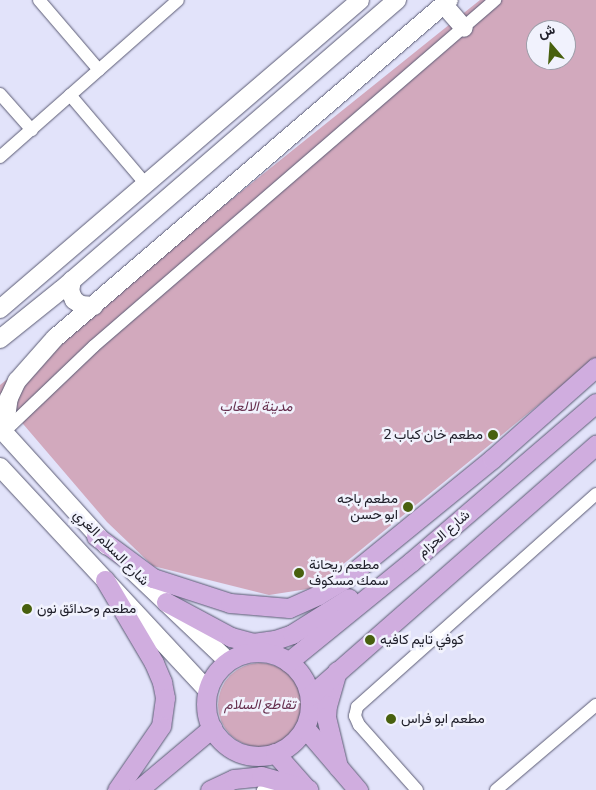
<!DOCTYPE html>
<html>
<head>
<meta charset="utf-8">
<style>
  body { margin:0 }
  #map { position:relative; width:596px; height:790px; overflow:hidden; background:#e2e3fa; font-family:Bitter,Vazirmatn,serif }
  div>[style] { position:absolute }
  .green>* { inset:0; background:#d2a9bd }
  .round { border-radius:50% }
  .roads { filter:drop-shadow(0 0 1px #5a5a73) drop-shadow(0 0 1px #5a5a73) }
  .street>* { height:12px; margin:-6px; padding:0 6px; transform-origin:6px; border-radius:6px; background:#fff }
  .secondary>* { height:18px; margin:-9px; padding:0 9px; transform-origin:9px; border-radius:9px; background:#fff }
  .primary>* { height:19px; margin:-9.5px; padding:0 9.5px; transform-origin:9.5px; border-radius:9.5px; background:#d0addf }
  .primary>.ring { margin:-9.5px; padding:0; box-sizing:content-box; background:none; border:19px solid #d0addf; border-radius:50% }
  .dots>* { width:14px; height:14px; translate:-50% -50%; box-sizing:border-box; border:2px solid #f1f2fd; border-radius:50% }
  span { translate:-50% -50%; white-space:nowrap; text-align:center; line-height:1.15; -webkit-text-stroke:5px #f1f2fd; paint-order:stroke }
  .park-label { font-size:14px; color:#67304f; font-style:italic }
  .poi-label { font-size:14px; color:#20202b }
  .right { translate:-100% -50%; text-align:right }
  .left { translate:0 -50%; text-align:left }
  .street-label { font-size:14px; color:#20202b }
  .north { position:absolute; left:526px; top:20px; width:50px; height:50px; box-sizing:border-box; background:#f1f2fd; border:1px solid #9d9ea9; border-radius:50%; rotate:342deg; font-size:14px; font-weight:700; line-height:20px; text-align:center; color:#20202b }
  .north::after { content:''; display:block; margin:auto; width:18px; height:22px; background:#48600e; clip-path:polygon(50% 0,100% 100%,50% 72%,0 100%) }
</style>
</head>
<body>
<div id="map">
  <div class="green">
    <div style="clip-path:polygon(evenodd,480px 0,596px 0,596px 358px,314px 588px,269px 595px,153px 566px,107px 522px,0 397px,0 385px,480px 0,536px 30px,566px 30px,566px 60px,536px 60px,536px 30px)"></div>
    <div class="round" style="left:218px;top:663px;width:84px;height:84px"></div>
  </div>
  <div class="roads">
    <div class="street">
      <div style="left:39px;top:0;width:92px;rotate:49.4deg"></div>
      <div style="left:0;top:94px;width:48px;rotate:48.4deg"></div>
      <div style="left:70px;top:95px;width:116px;rotate:49.6deg"></div>
      <div style="left:0;top:157px;width:237px;rotate:-41.4deg"></div>
      <div style="left:4px;top:432px;width:124px;rotate:-43.7deg"></div>
      <div style="left:94px;top:346px;width:530px;rotate:-40.79deg"></div>
      <div style="left:263px;top:790px;width:22px;rotate:-8deg"></div>
      <div style="left:417px;top:790px;width:87px;rotate:-131.7deg"></div>
      <div style="left:359px;top:725px;width:10px;rotate:-114deg"></div>
      <div style="left:355px;top:716px;width:9px;rotate:-77deg"></div>
      <div style="left:357px;top:707px;width:320px;rotate:-41.7deg"></div>
      <div style="left:496px;top:790px;width:131px;rotate:-40.4deg"></div>
    </div>
    <div class="secondary">
      <div style="left:444px;top:5px;width:30px;rotate:49deg"></div>
      <div style="left:72px;top:280px;width:11px;rotate:100deg"></div>
      <div style="left:70px;top:291px;width:10px;rotate:66deg"></div>
      <div style="left:74px;top:300px;width:9px;rotate:36deg"></div>
      <div style="left:81px;top:305px;width:13px;rotate:4deg"></div>
      <div style="left:0;top:309px;width:474px;rotate:-40.6deg"></div>
      <div style="left:0;top:339px;width:78px;rotate:-38.8deg"></div>
      <div style="left:61px;top:290px;width:444px;rotate:-40.8deg"></div>
      <div style="left:0;top:428px;width:159px;rotate:47.8deg"></div>
      <div style="left:4px;top:432px;width:34px;rotate:-82deg"></div>
      <div style="left:9px;top:398px;width:19px;rotate:-65deg"></div>
      <div style="left:17px;top:381px;width:57px;rotate:-48.5deg"></div>
      <div style="left:55px;top:338px;width:519px;rotate:-40.63deg"></div>
      <div style="left:0;top:467px;width:306px;rotate:47.1deg"></div>
      <div style="left:133px;top:571px;width:132px;rotate:43.5deg"></div>
    </div>
    <div class="primary">
      <div style="left:96px;top:536px;width:71px;rotate:36.4deg"></div>
      <div style="left:153px;top:578px;width:81px;rotate:18deg"></div>
      <div style="left:230px;top:603px;width:59px;rotate:4.8deg"></div>
      <div style="left:289px;top:608px;width:32px;rotate:-24deg"></div>
      <div style="left:318px;top:595px;width:31px;rotate:-31deg"></div>
      <div style="left:345px;top:579px;width:190px;rotate:-39.2deg"></div>
      <div style="left:492px;top:459px;width:139px;rotate:-41.5deg"></div>
      <div style="left:105px;top:580px;width:96px;rotate:59.4deg"></div>
      <div style="left:154px;top:663px;width:21px;rotate:67deg"></div>
      <div style="left:162px;top:682px;width:16px;rotate:79deg"></div>
      <div style="left:165px;top:698px;width:28px;rotate:98deg"></div>
      <div style="left:161px;top:726px;width:78px;rotate:124.5deg"></div>
      <div style="left:166px;top:602px;width:74px;rotate:28.3deg"></div>
      <div style="left:231px;top:637px;width:23px;rotate:15deg"></div>
      <div style="left:253px;top:643px;width:22px;rotate:-8deg"></div>
      <div style="left:275px;top:640px;width:18px;rotate:-19deg"></div>
      <div style="left:292px;top:634px;width:67px;rotate:-32.3deg"></div>
      <div class="ring" style="left:206px;top:652px;width:85px;height:85px"></div>
      <div style="left:288px;top:662px;width:159px;rotate:-39.1deg"></div>
      <div style="left:411px;top:562px;width:244px;rotate:-40.7deg"></div>
      <div style="left:337px;top:671px;width:35px;rotate:106deg"></div>
      <div style="left:327px;top:705px;width:12px;rotate:95deg"></div>
      <div style="left:326px;top:717px;width:51px;rotate:76.5deg"></div>
      <div style="left:310px;top:696px;width:381px;rotate:-41.3deg"></div>
      <div style="left:305px;top:728px;width:82px;rotate:49.5deg"></div>
      <div style="left:275px;top:753px;width:47px;rotate:48.5deg"></div>
      <div style="left:138px;top:790px;width:97px;rotate:-40deg"></div>
      <div style="left:210px;top:790px;width:26px;rotate:-25deg"></div>
      <div style="left:234px;top:779px;width:27px;rotate:-6deg"></div>
      <div style="left:261px;top:776px;width:49px;rotate:15.5deg"></div>
    </div>
  </div>
  <div class="dots">
    <div style="left:493px;top:435px;background:#48600e"></div>
    <div style="left:408px;top:507px;background:#48600e"></div>
    <div style="left:299px;top:573px;background:#48600e"></div>
    <div style="left:27px;top:609px;background:#48600e"></div>
    <div style="left:370px;top:640px;background:#48600e"></div>
    <div style="left:391px;top:719px;background:#48600e"></div>
  </div>
  <div class="park-label">
    <span style="left:256px;top:407px">مدينة الالعاب</span>
    <span style="left:260px;top:705px">تقاطع السلام</span>
  </div>
  <div class="poi-label">
    <span class="right" style="left:483px;top:435px">مطعم خان كباب 2</span>
    <span class="right" style="left:398px;top:507px">مطعم باجه<br>ابو حسن</span>
    <span class="left" style="left:309px;top:573px">مطعم ريحانة<br>سمك مسكوف</span>
    <span class="left" style="left:37px;top:609px">مطعم وحدائق نون</span>
    <span class="left" style="left:380px;top:640px">كوفي تايم كافيه</span>
    <span class="left" style="left:401px;top:719px">مطعم ابو فراس</span>
  </div>
  <div class="street-label">
    <span style="left:444px;top:534px;rotate:-41deg">شارع الحزام</span>
    <span style="left:111px;top:548px;rotate:45deg">شارع السلام الغري</span>
  </div>
  <div class="north">ش</div>
</div>
</body>
</html>
